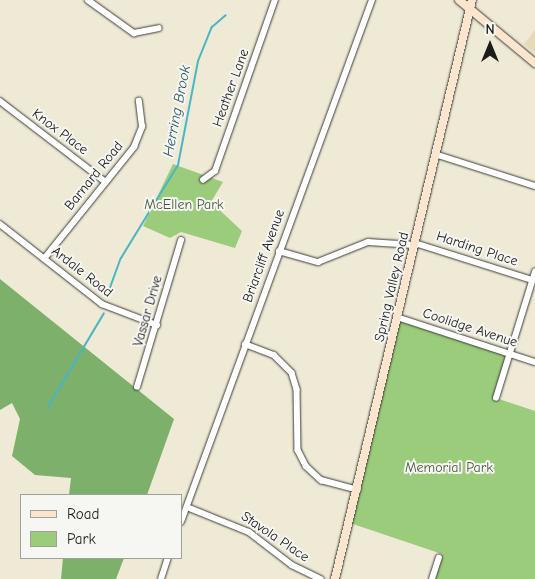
<!DOCTYPE html>
<html>
<head>
<meta charset="utf-8">
<style>
  body { margin:0 }
  #map { position:relative; width:535px; height:579px; overflow:hidden; background:#eeead5; font-family:"Comic Neue",sans-serif }
  div>[style] { position:absolute }
  .built>* { inset:0; background:#e5dbba }
  .green>* { inset:0; background:#9bcc7b }
  .forest>* { inset:0; background:#7cb06b }
  .stream>* { height:2px; margin:-1px; padding:0 1px; transform-origin:1px; border-radius:1px; background:#49b5c5 }
  .roads { filter:drop-shadow(0 0 1px #3c3b38) drop-shadow(0 0 1px #3c3b38) }
  .street>* { height:5.5px; margin:-2.75px; padding:0 2.75px; transform-origin:2.75px; border-radius:2.75px; background:#fff }
  .secondary>* { height:8px; margin:-4px; padding:0 4px; transform-origin:4px; border-radius:4px; background:#fce5cf }
  span { translate:-50% -50%; white-space:nowrap; text-align:center; line-height:1.15; -webkit-text-stroke:4px #f6f6f2; paint-order:stroke }
  .street-label { font-size:14px; color:#1c1c1c }
  .park-label { font-size:14px; color:#485a3d }
  .water-label { font-size:15px; color:#2e5960; font-style:italic }
  .legend { position:absolute; left:20px; top:494px; width:162px; height:65px; box-sizing:border-box; background:#f6f6f2; border:1px solid #9f9f9c; margin:0; padding:6px 9px; list-style:none; font-size:15px; color:#1c1c1c }
  .legend li { display:flex; align-items:center; gap:10px; height:25px }
  .legend b { width:25px; border:1px solid #9f9f9c }
  .north { position:absolute; left:465px; top:20px; width:50px; height:50px; -webkit-text-stroke:4px #f6f6f2; paint-order:stroke; rotate:0deg; font-size:14px; font-weight:700; line-height:20px; text-align:center; color:#1c1c1c }
  .north::after { content:''; display:block; margin:auto; width:18px; height:22px; background:#1c1c1c; clip-path:polygon(50% 0,100% 100%,50% 72%,0 100%) }
</style>
</head>
<body>
<div id="map">
  <div class="built">
    <div style="clip-path:polygon(535px 30px,535px 53px,524px 44px)"></div>
  </div>
  <div class="green">
    <div style="clip-path:polygon(173px 164px,223px 182px,211px 202px,242px 231px,235px 248px,181px 232px,170px 238px,143px 226px)"></div>
    <div style="clip-path:polygon(397px 317px,508px 354px,496px 398px,535px 411px,535px 579px,432px 579px,442px 554px,350px 523px)"></div>
  </div>
  <div class="forest">
    <div style="clip-path:polygon(0 279px,174px 419px,147px 495px,69px 495px,71px 478px,35px 475px,12px 456px,20px 419px,12px 403px,0 410px)"></div>
    <div style="clip-path:polygon(63px 558px,124px 558px,116px 579px,61px 579px)"></div>
  </div>
  <div class="stream">
    <div style="left:108px;top:293px;width:37px;rotate:-70deg"></div>
    <div style="left:121px;top:258px;width:109px;rotate:-58.5deg"></div>
    <div style="left:178px;top:165px;width:106px;rotate:-79.1deg"></div>
    <div style="left:198px;top:61px;width:37px;rotate:-68deg"></div>
    <div style="left:212px;top:27px;width:18px;rotate:-41deg"></div>
    <div style="left:48px;top:407px;width:109px;rotate:-59.2deg"></div>
  </div>
  <div class="roads">
    <div class="street">
      <div style="left:88px;top:0;width:57px;rotate:35.7deg"></div>
      <div style="left:134px;top:33px;width:25px;rotate:-11deg"></div>
      <div style="left:0;top:101px;width:133px;rotate:37.4deg"></div>
      <div style="left:435px;top:154px;width:105px;rotate:17.7deg"></div>
      <div style="left:203px;top:180px;width:15px;rotate:-37deg"></div>
      <div style="left:215px;top:171px;width:181px;rotate:-70.7deg"></div>
      <div style="left:0;top:224px;width:130px;rotate:38.1deg"></div>
      <div style="left:102px;top:304px;width:59px;rotate:20.9deg"></div>
      <div style="left:415px;top:243px;width:123px;rotate:17.5deg"></div>
      <div style="left:279px;top:251px;width:41px;rotate:15.8deg"></div>
      <div style="left:318px;top:262px;width:54px;rotate:-21.8deg"></div>
      <div style="left:368px;top:242px;width:46px;rotate:3.7deg"></div>
      <div style="left:44px;top:259px;width:144px;rotate:-51.2deg"></div>
      <div style="left:134px;top:147px;width:22px;rotate:-68deg"></div>
      <div style="left:142px;top:127px;width:26px;rotate:-97deg"></div>
      <div style="left:397px;top:317px;width:145px;rotate:18.1deg"></div>
      <div style="left:245px;top:344px;width:31px;rotate:21deg"></div>
      <div style="left:274px;top:355px;width:25px;rotate:45deg"></div>
      <div style="left:292px;top:373px;width:17px;rotate:73deg"></div>
      <div style="left:297px;top:389px;width:61px;rotate:89.1deg"></div>
      <div style="left:298px;top:450px;width:18px;rotate:63deg"></div>
      <div style="left:306px;top:466px;width:21px;rotate:43deg"></div>
      <div style="left:321px;top:480px;width:38px;rotate:15deg"></div>
      <div style="left:137px;top:387px;width:153px;rotate:-73.3deg"></div>
      <div style="left:496px;top:398px;width:132px;rotate:-72.8deg"></div>
      <div style="left:187px;top:507px;width:67px;rotate:22deg"></div>
      <div style="left:249px;top:532px;width:54px;rotate:37.5deg"></div>
      <div style="left:292px;top:565px;width:32px;rotate:26deg"></div>
      <div style="left:181px;top:522px;width:556px;rotate:-69.9deg"></div>
      <div style="left:161px;top:579px;width:22px;rotate:-72deg"></div>
      <div style="left:432px;top:579px;width:22px;rotate:-72deg"></div>
    </div>
    <div class="secondary">
      <div style="left:459px;top:0;width:99px;rotate:39.7deg"></div>
      <div style="left:335px;top:579px;width:595px;rotate:-76.69deg"></div>
    </div>
  </div>
  <div class="street-label">
    <span style="left:231px;top:88px;rotate:-70deg">Heather Lane</span>
    <span style="left:60px;top:132px;rotate:37deg">Knox Place</span>
    <span style="left:94px;top:176px;rotate:-51deg">Barnard Road</span>
    <span style="left:477px;top:249px;rotate:18deg">Harding Place</span>
    <span style="left:264px;top:256px;rotate:-70deg">Briarcliff Avenue</span>
    <span style="left:82px;top:272px;rotate:38deg">Ardale Road</span>
    <span style="left:392px;top:287px;rotate:-77deg">Spring Valley Road</span>
    <span style="left:148px;top:311px;rotate:-74deg">Vassar Drive</span>
    <span style="left:470px;top:328px;rotate:18deg">Coolidge Avenue</span>
    <span style="left:275px;top:537px;rotate:34deg">Stavola Place</span>
  </div>
  <div class="park-label">
    <span style="left:184px;top:205px">McEllen Park</span>
    <span style="left:449px;top:468px">Memorial Park</span>
  </div>
  <div class="water-label">
    <span style="left:177px;top:111px;rotate:-79deg">Herring Brook</span>
  </div>
  <ul class="legend">
  <li><b style="height:6px;background:#fce5cf"></b>Road</li>
  <li><b style="height:14px;background:#9bcc7b"></b>Park</li>
  </ul>
  <div class="north">N</div>
</div>
</body>
</html>
